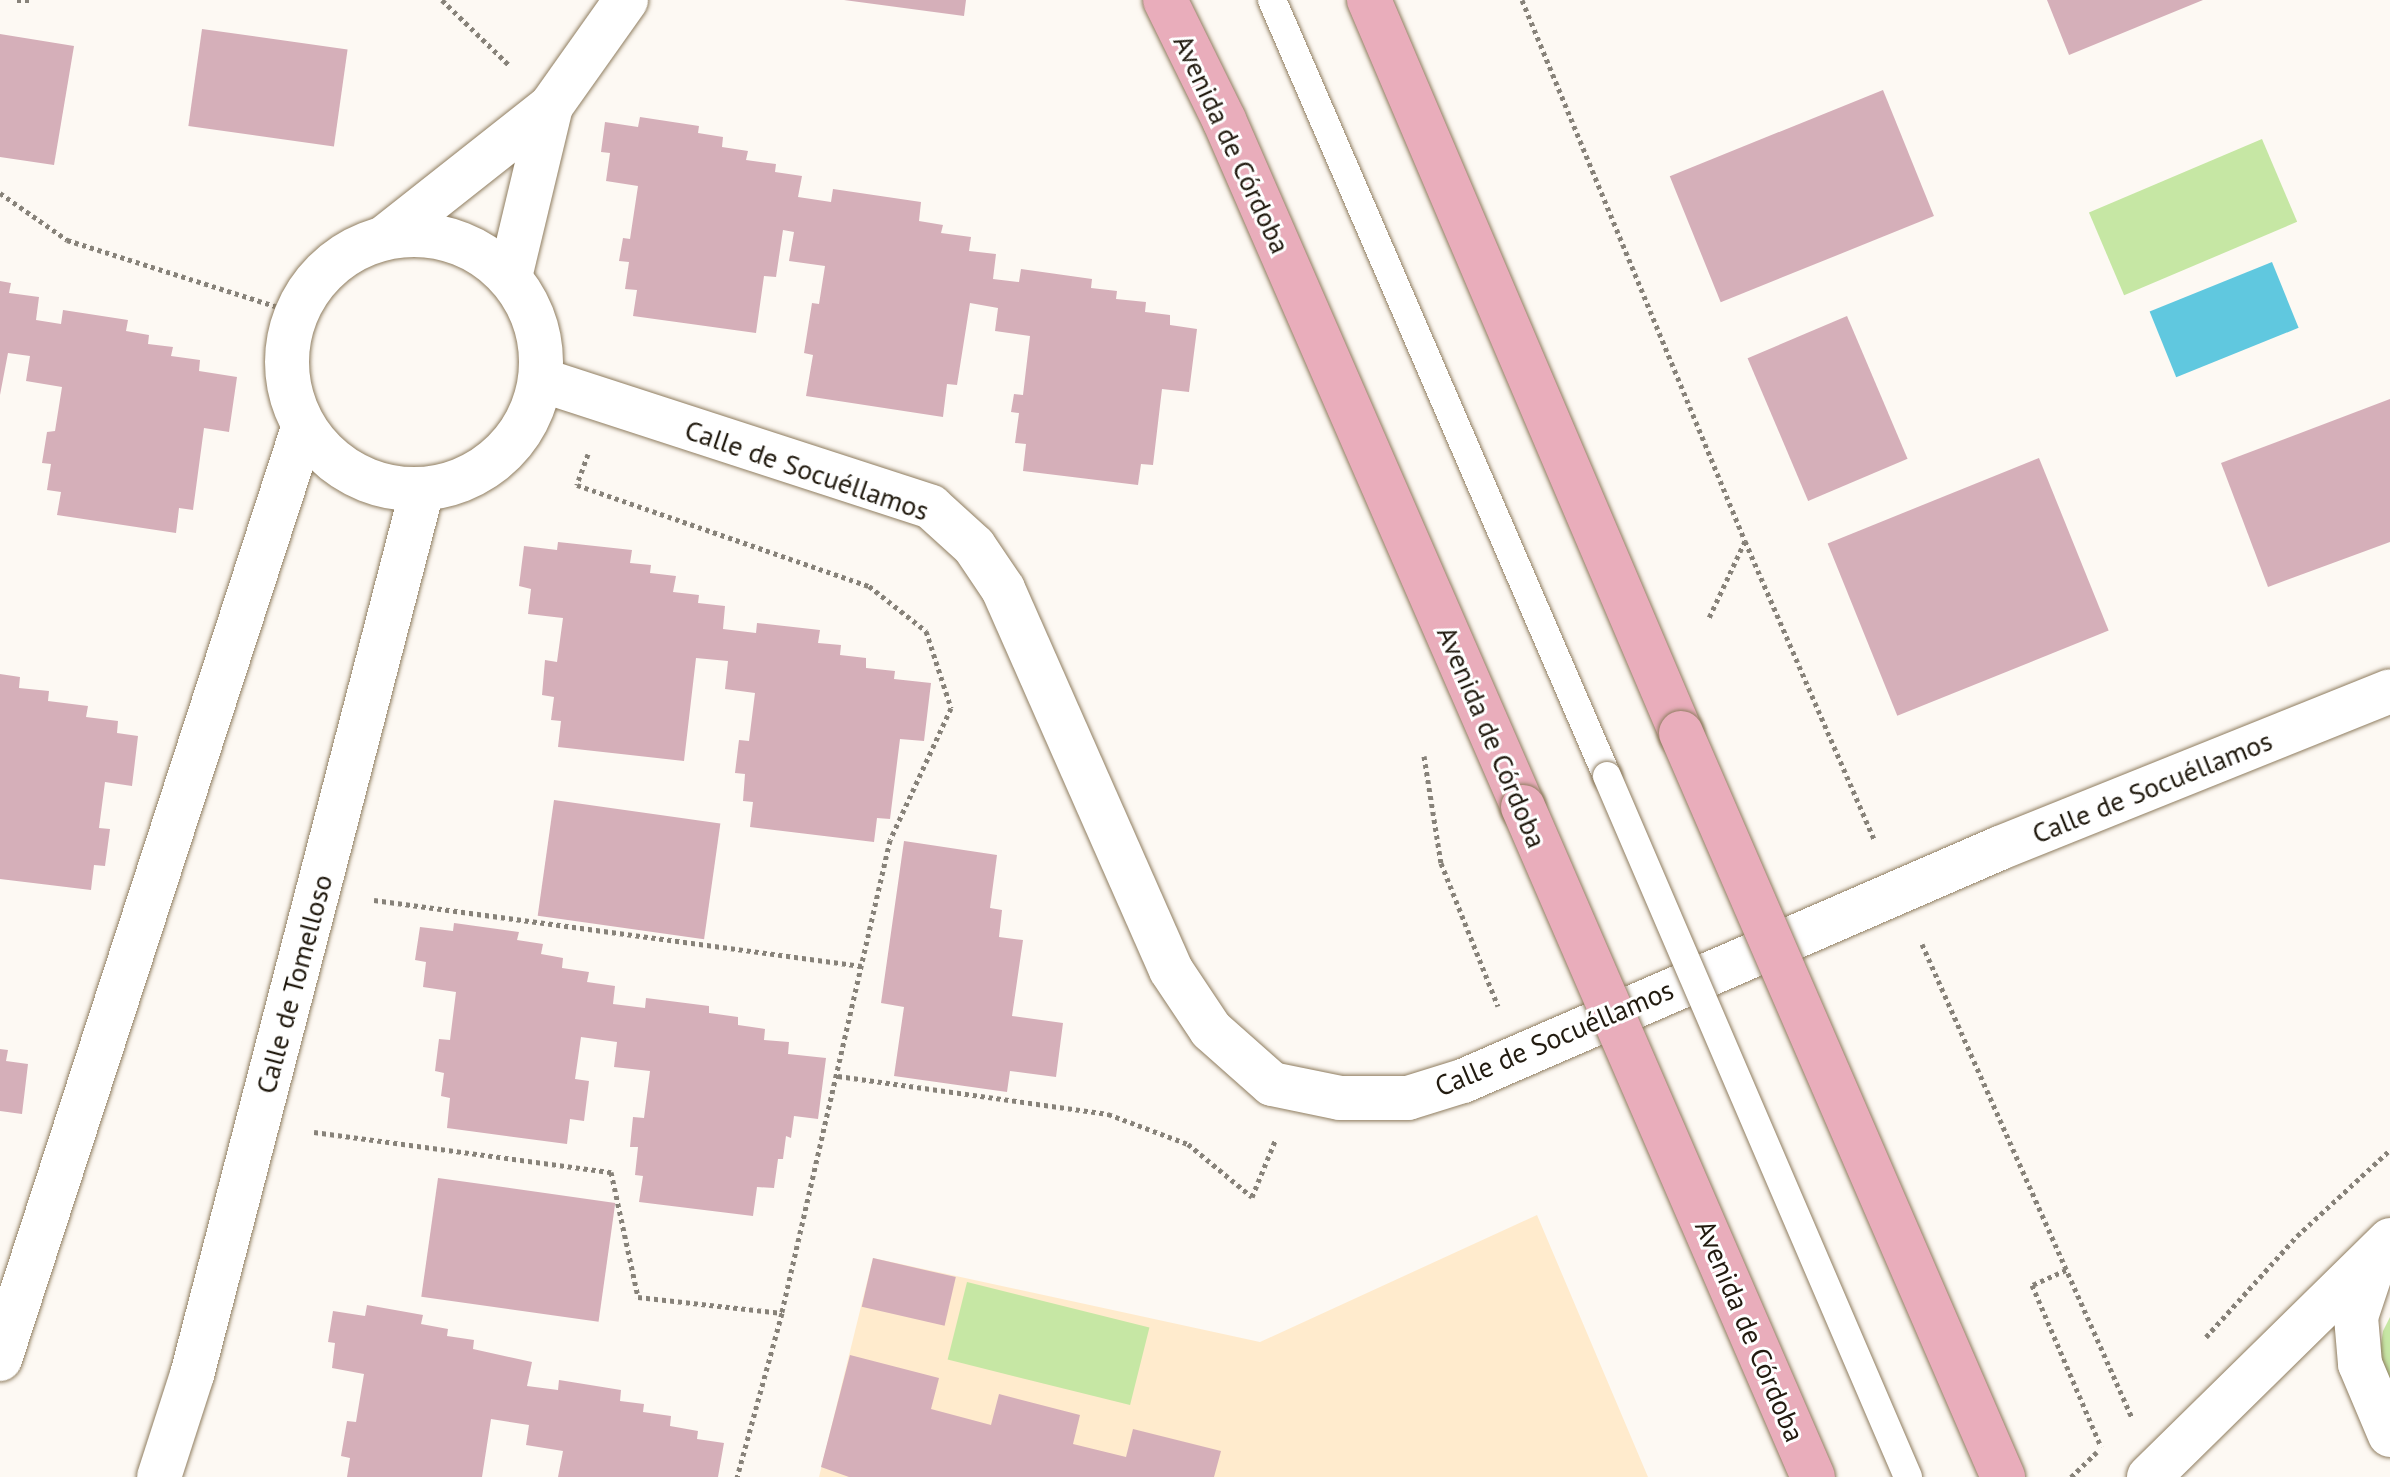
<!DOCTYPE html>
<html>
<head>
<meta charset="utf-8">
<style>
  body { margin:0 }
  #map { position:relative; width:2390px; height:1477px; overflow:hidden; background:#fdf9f3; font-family:"PT Sans",sans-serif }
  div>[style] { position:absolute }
  .built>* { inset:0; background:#ffebcd }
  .green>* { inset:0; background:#c6e7a4; transform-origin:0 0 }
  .water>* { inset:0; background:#60c8df; transform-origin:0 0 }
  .building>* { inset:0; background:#d5afb9; transform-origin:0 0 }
  .path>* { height:5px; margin-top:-2.5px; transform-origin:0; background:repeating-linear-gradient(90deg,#878279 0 4px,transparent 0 8px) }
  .roads { filter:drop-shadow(0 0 2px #8f7d60) drop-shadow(0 0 2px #8f7d60) }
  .service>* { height:28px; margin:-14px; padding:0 14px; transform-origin:14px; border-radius:14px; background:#fff }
  .minor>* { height:44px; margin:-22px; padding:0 22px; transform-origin:22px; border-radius:22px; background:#fff }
  .minor>.ring { margin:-22px; padding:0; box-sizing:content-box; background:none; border:44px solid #fff; border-radius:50% }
  .tertiary>* { height:44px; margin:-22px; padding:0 22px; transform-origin:22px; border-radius:22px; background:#fff }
  .primary>* { height:44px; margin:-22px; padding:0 22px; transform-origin:22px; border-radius:22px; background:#e9adbb }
  .bridges { filter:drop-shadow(0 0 2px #8f7d60) drop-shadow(0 0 2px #8f7d60) }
  .service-bridge>* { height:28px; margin:-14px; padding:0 14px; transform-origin:14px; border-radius:14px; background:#fff }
  .primary-bridge>* { height:44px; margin:-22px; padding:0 22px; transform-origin:22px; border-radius:22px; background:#e9adbb }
  span { translate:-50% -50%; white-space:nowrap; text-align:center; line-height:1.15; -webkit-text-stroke:6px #fff; paint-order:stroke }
  .street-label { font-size:28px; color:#221b10 }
</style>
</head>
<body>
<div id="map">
  <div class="built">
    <div style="clip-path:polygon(1537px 1215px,1648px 1477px,819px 1477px,873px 1258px,1260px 1342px)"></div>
  </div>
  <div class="green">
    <div style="left:2262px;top:139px;width:90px;height:188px;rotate:67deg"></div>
    <div style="left:967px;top:1282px;width:188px;height:80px;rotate:14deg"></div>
    <div style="clip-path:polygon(2390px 1317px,2390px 1394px,2379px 1357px,2383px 1331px)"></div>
  </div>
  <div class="water">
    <div style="left:2272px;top:262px;width:71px;height:132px;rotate:68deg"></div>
  </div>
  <div class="building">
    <div style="clip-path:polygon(844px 0,966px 0,964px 16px)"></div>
    <div style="clip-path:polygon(2047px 0,2203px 0,2069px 55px)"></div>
    <div style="left:202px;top:29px;width:147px;height:98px;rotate:8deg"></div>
    <div style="clip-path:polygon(0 34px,74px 46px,54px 165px,0 157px)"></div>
    <div style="left:1883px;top:90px;width:136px;height:230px;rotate:68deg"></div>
    <div style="clip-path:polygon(640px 117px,699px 126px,698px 133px,723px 137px,722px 147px,748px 151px,746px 160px,776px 164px,775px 172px,802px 176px,798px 197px,831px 202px,833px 189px,921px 202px,919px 221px,943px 225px,941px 233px,971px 237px,969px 251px,996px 254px,993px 279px,1019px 282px,1021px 269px,1092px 279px,1091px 288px,1117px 291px,1116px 299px,1146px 302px,1145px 312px,1170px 315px,1170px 325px,1197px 329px,1189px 392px,1162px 389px,1153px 465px,1141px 464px,1138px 485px,1023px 471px,1026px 444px,1015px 443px,1019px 413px,1011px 412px,1014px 394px,1023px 395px,1030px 336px,995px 331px,998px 308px,970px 303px,957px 385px,947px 384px,943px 417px,806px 396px,813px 355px,804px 353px,812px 303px,819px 304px,825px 266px,789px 261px,794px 232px,783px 230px,776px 277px,764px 276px,756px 333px,633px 316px,637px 290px,625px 289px,629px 262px,619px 261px,623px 238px,630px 239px,638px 186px,606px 181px,610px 153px,601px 152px,605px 122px,638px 127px)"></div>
    <div style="clip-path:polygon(0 281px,11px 283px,9px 293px,39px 297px,36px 320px,61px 324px,63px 310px,128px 320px,126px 331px,149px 335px,148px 344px,173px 347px,171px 356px,200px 360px,199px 371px,237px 377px,229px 432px,204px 428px,193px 510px,179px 508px,176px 533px,57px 515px,61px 492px,47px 490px,51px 464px,42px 463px,47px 432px,55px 431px,62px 387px,26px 381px,30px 356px,8px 353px,0 395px)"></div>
    <div style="left:1847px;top:316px;width:155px;height:108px;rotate:67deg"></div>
    <div style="clip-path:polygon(2390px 399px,2390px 542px,2268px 587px,2221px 463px)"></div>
    <div style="left:2039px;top:458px;width:186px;height:228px;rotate:68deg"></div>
    <div style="clip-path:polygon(558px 542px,632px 550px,630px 563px,651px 565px,650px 573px,676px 576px,673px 592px,699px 595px,698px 603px,725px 606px,723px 629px,756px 633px,757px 623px,820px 630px,818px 643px,841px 645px,840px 655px,866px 658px,866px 668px,895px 671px,894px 679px,931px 683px,924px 741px,900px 739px,890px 819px,877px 818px,874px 842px,750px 827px,753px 802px,743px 801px,745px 774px,735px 773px,739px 740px,749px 741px,755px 693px,725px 689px,728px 661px,696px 658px,684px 761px,558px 747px,561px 721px,551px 720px,554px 697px,542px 695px,545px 660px,557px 662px,563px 618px,528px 614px,531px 589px,519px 586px,524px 546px,557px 550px)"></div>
    <div style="clip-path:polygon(0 674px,20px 677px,19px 688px,49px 691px,48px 701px,88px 706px,86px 717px,118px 721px,117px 733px,138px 736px,132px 786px,105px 782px,99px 828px,110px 829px,105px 866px,94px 865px,91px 890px,0 879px)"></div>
    <div style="left:554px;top:800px;width:168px;height:117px;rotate:8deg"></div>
    <div style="clip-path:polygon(904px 841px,997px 855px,990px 908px,1002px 910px,999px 937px,1023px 940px,1012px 1016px,1063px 1023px,1056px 1077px,1010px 1071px,1007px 1092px,894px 1076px,904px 1007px,881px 1003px)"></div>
    <div style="clip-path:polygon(454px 923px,519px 932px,517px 940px,543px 944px,541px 954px,563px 958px,562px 968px,589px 972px,587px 982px,615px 986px,613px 1004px,645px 1008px,646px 998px,709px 1006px,709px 1013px,738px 1017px,738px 1025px,765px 1029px,764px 1040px,789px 1042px,788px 1054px,826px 1058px,818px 1119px,794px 1116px,791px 1138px,786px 1136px,783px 1159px,778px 1159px,774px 1188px,757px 1187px,753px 1216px,639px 1202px,643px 1176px,635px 1175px,638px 1147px,630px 1147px,633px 1117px,644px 1118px,650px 1071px,614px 1067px,617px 1042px,581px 1037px,575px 1079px,589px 1081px,584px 1121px,570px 1119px,567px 1144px,447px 1128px,450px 1098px,441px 1096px,444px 1073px,435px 1071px,439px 1039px,450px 1040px,456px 992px,423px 987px,426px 962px,415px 960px,420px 927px,453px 931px)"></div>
    <div style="clip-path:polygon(0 1049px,8px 1050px,6px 1061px,28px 1064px,22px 1114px,0 1111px)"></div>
    <div style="left:438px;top:1178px;width:179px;height:120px;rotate:8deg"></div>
    <div style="left:873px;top:1258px;width:85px;height:50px;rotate:13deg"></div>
    <div style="clip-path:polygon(367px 1305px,423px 1315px,421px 1324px,448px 1329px,447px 1336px,474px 1340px,473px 1349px,532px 1362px,527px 1386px,558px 1390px,559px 1380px,621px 1390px,620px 1401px,644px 1404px,643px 1412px,671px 1416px,670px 1426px,698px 1431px,697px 1439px,724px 1443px,718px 1477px,558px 1477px,563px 1451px,526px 1445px,529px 1425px,491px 1419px,482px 1477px,347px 1477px,350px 1458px,341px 1456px,347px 1421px,356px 1422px,364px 1374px,332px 1368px,335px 1343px,328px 1342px,333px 1311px,365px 1316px)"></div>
    <div style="clip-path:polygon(850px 1355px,939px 1378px,931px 1409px,991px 1425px,999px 1394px,1080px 1415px,1073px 1444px,1126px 1457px,1133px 1429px,1221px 1451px,1214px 1477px,849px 1477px,821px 1467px)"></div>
  </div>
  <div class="path">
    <div style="left:17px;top:0;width:12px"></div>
    <div style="left:442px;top:0;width:95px;rotate:44.1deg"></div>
    <div style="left:1522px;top:0;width:585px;rotate:67.6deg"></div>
    <div style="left:1745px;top:541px;width:87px;rotate:115.1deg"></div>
    <div style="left:0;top:193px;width:82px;rotate:35deg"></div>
    <div style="left:67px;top:240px;width:229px;rotate:17.6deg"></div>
    <div style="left:285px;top:309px;width:19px;rotate:-28deg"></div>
    <div style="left:588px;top:454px;width:33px;rotate:110deg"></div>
    <div style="left:577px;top:485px;width:309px;rotate:19.1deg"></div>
    <div style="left:869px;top:586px;width:73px;rotate:38.3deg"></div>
    <div style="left:926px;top:631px;width:81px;rotate:72deg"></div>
    <div style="left:951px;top:708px;width:145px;rotate:114.8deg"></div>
    <div style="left:890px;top:840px;width:485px;rotate:102.9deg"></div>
    <div style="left:782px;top:1313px;width:170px;rotate:105.3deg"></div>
    <div style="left:1745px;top:541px;width:327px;rotate:66.6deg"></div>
    <div style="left:1424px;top:756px;width:108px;rotate:81deg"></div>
    <div style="left:1441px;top:863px;width:154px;rotate:68.3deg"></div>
    <div style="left:374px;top:900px;width:492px;rotate:7.7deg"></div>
    <div style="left:1922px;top:944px;width:518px;rotate:66.1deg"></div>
    <div style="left:838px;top:1076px;width:273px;rotate:8deg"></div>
    <div style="left:1108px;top:1114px;width:85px;rotate:20.6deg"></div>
    <div style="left:1188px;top:1144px;width:83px;rotate:39.6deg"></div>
    <div style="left:1252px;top:1197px;width:61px;rotate:-67.7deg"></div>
    <div style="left:314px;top:1132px;width:300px;rotate:7.7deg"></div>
    <div style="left:611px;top:1172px;width:128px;rotate:77.8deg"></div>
    <div style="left:638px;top:1297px;width:145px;rotate:6.3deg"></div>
    <div style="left:2066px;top:1270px;width:37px;rotate:156deg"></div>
    <div style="left:2032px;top:1285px;width:176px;rotate:66.9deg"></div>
    <div style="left:2206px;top:1337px;width:136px;rotate:-48deg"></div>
    <div style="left:2297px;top:1236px;width:127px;rotate:-42.8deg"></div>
    <div style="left:2071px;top:1477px;width:36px;rotate:-44deg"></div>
  </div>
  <div class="roads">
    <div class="service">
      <div style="left:1272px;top:0;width:845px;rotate:66.65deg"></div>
    </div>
    <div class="minor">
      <div class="ring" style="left:287px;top:235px;width:210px;height:210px"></div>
      <div style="left:384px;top:238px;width:213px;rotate:-38.3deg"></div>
      <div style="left:551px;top:106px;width:130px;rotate:-54.7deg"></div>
      <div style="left:510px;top:277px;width:176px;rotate:-76.5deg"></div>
      <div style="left:541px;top:380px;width:410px;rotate:18deg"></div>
      <div style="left:931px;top:507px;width:58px;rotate:42.2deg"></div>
      <div style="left:974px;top:546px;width:52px;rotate:56deg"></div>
      <div style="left:1003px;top:589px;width:416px;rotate:66.2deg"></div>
      <div style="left:1171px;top:970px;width:72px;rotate:56.3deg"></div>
      <div style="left:1211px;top:1030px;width:81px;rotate:41.5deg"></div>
      <div style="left:1272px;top:1084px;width:69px;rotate:11.6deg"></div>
      <div style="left:1340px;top:1098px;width:68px"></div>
      <div style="left:1408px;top:1098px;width:58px;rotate:-17.2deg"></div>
      <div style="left:1463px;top:1081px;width:585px;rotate:-23.46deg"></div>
      <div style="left:2000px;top:848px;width:420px;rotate:-21.9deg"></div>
      <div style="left:2377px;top:1254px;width:66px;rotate:108.4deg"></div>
      <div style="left:2356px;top:1317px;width:47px;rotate:85.1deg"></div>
      <div style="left:2360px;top:1364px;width:77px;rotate:67.1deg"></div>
      <div style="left:0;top:1359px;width:979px;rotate:-71.97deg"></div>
      <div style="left:159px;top:1477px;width:107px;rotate:-72.1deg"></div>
      <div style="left:192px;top:1375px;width:914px;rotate:-75.43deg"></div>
    </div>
    <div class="tertiary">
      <div style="left:2149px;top:1477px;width:338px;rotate:-44.5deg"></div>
    </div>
    <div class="primary">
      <div style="left:1165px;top:0;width:134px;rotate:63.8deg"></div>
      <div style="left:1224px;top:120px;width:749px;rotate:66.48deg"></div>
      <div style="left:1369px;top:0;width:797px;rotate:66.94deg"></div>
    </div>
  </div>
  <div class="bridges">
    <div class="service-bridge">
      <div style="left:1607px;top:776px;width:763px;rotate:66.76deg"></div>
    </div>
    <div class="primary-bridge">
      <div style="left:1681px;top:733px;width:811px;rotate:66.6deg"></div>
      <div style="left:1523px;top:807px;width:730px;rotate:66.6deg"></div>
    </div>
  </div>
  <div class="street-label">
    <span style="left:1232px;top:144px;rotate:65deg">Avenida de Córdoba</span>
    <span style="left:807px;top:470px;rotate:19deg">Calle de Socuéllamos</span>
    <span style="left:1492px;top:737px;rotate:67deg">Avenida de Córdoba</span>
    <span style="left:2152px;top:787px;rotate:-22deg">Calle de Socuéllamos</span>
    <span style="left:294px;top:984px;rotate:-75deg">Calle de Tomelloso</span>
    <span style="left:1554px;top:1038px;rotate:-23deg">Calle de Socuéllamos</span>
    <span style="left:1750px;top:1331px;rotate:67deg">Avenida de Córdoba</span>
  </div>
</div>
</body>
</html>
